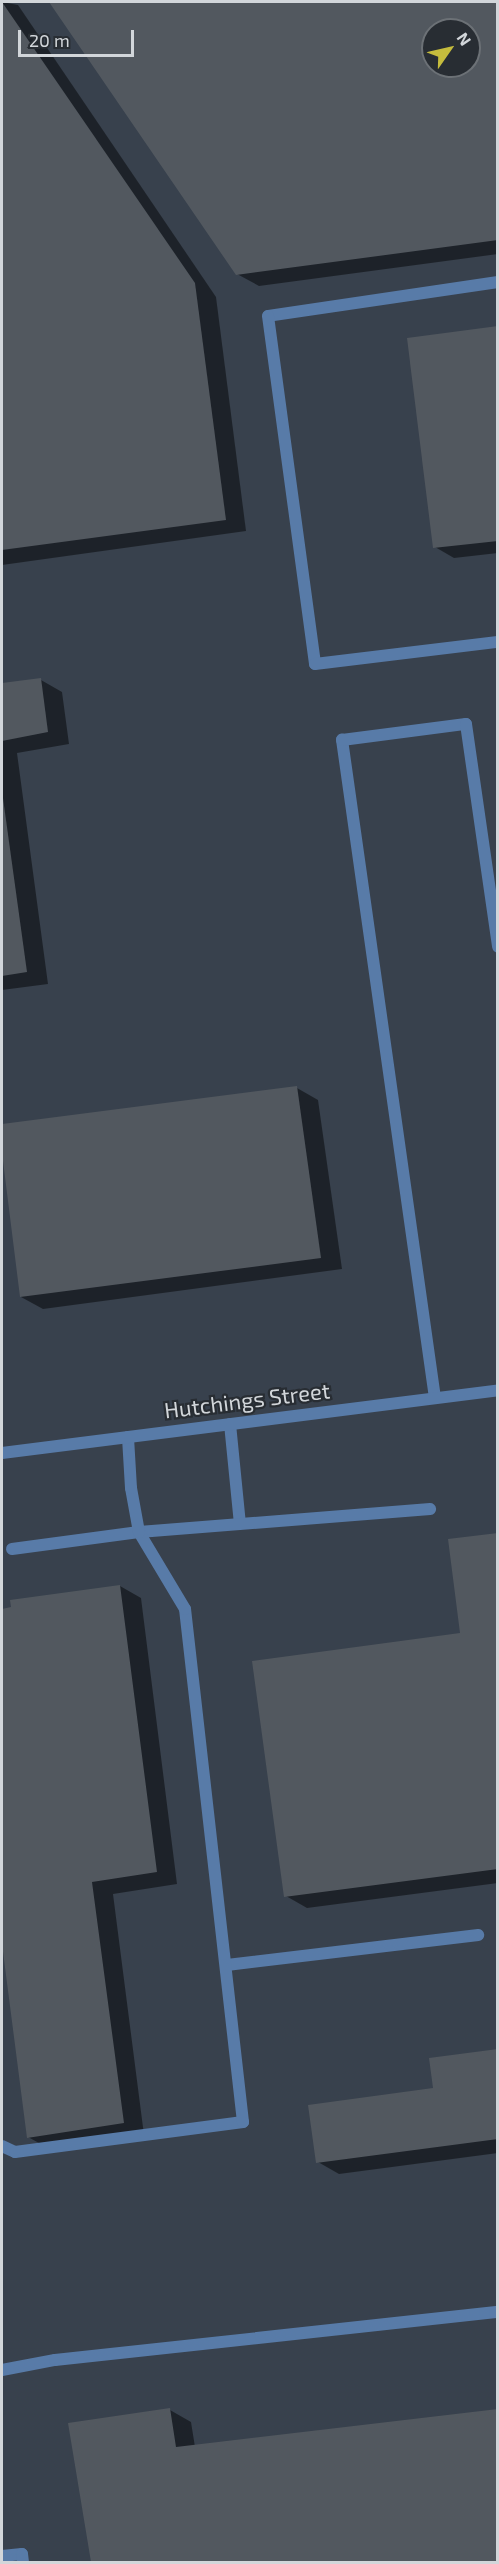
<!DOCTYPE html>
<html>
<head>
<meta charset="utf-8">
<style>
  body { margin:0 }
  #map { position:relative; width:499px; height:2564px; overflow:hidden; background:#32373e; font-family:"Exo 2",sans-serif }
  div>[style] { position:absolute }
  .built>* { inset:0; background:#38414d }
  .shadow>* { inset:0; background:#0007 }
  .building>* { inset:0; background:#52585f }
  .service>* { height:12px; margin:-6px; padding:0 6px; transform-origin:6px; border-radius:6px; background:#587ba8 }
  .tertiary>* { height:12px; margin:-6px; padding:0 6px; transform-origin:6px; border-radius:6px; background:#587ba8 }
  span { translate:-50% -50%; white-space:nowrap; text-align:center; line-height:1.15; -webkit-text-stroke:4.5px #282d33; paint-order:stroke }
  .street-label { font-size:22px; color:#d2d6da }
  .frame { position:absolute; inset:0; border:3px solid #d2d6da; pointer-events:none }
  .north { position:absolute; left:421px; top:18px; width:60px; height:60px; box-sizing:border-box; background:#282d33; border:2px solid #6c7176; border-radius:50%; rotate:56deg; font-size:16px; font-weight:700; line-height:24px; text-align:center; color:#d2d6da }
  .north::after { content:''; display:block; margin:auto; width:21px; height:27px; background:#c5bc3d; clip-path:polygon(50% 0,100% 100%,50% 72%,0 100%) }
  .scale { position:absolute; left:18px; top:30px; width:116px; height:27px; box-sizing:border-box; border:3px solid #d2d6da; border-top:0; padding-left:8px; font-size:18px; line-height:21px; white-space:nowrap; color:#d2d6da; -webkit-text-stroke:4px #282d33; paint-order:stroke }
</style>
</head>
<body>
<div id="map">
  <div class="built">
    <div style="clip-path:polygon(evenodd,2px 2px,497px 2px,497px 2562px,2px 2562px,2px 2px,433px 30px,469px 30px,469px 66px,433px 66px,433px 30px)"></div>
  </div>
  <div class="shadow">
    <div style="clip-path:polygon(2px 2px,18px 5px,216px 297px,246px 531px,2px 565px)"></div>
    <div style="clip-path:polygon(evenodd,52px 2px,498px 2px,498px 254px,259px 286px,237px 274px,52px 2px,433px 30px,469px 30px,469px 66px,433px 66px,433px 30px)"></div>
    <div style="clip-path:polygon(498px 327px,498px 553px,454px 558px,435px 547px)"></div>
    <div style="clip-path:polygon(41px 680px,62px 692px,69px 744px,17px 753px,48px 984px,2px 990px,2px 685px)"></div>
    <div style="clip-path:polygon(297px 1088px,318px 1100px,342px 1269px,43px 1309px,21px 1297px,2px 1126px)"></div>
    <div style="clip-path:polygon(498px 1534px,498px 1883px,307px 1908px,286px 1896px,462px 1634px)"></div>
    <div style="clip-path:polygon(120px 1586px,141px 1598px,177px 1884px,113px 1894px,144px 2135px,50px 2149px,28px 2137px,2px 1933px,2px 1610px)"></div>
    <div style="clip-path:polygon(498px 2050px,498px 2153px,339px 2174px,318px 2162px)"></div>
    <div style="clip-path:polygon(170px 2410px,191px 2422px,195px 2447px,498px 2410px,498px 2562px,92px 2562px,70px 2425px)"></div>
  </div>
  <div class="building">
    <div style="clip-path:polygon(2px 2px,195px 283px,226px 520px,2px 550px)"></div>
    <div style="clip-path:polygon(evenodd,49px 2px,498px 2px,498px 240px,236px 275px,49px 2px,433px 30px,469px 30px,469px 66px,433px 66px,433px 30px)"></div>
    <div style="clip-path:polygon(498px 326px,498px 541px,433px 548px,407px 338px)"></div>
    <div style="clip-path:polygon(41px 678px,48px 732px,2px 741px,2px 683px)"></div>
    <div style="clip-path:polygon(2px 791px,27px 972px,2px 976px)"></div>
    <div style="clip-path:polygon(297px 1086px,321px 1258px,20px 1297px,2px 1153px,2px 1124px)"></div>
    <div style="clip-path:polygon(498px 1533px,498px 1869px,284px 1897px,252px 1661px,460px 1633px,448px 1539px)"></div>
    <div style="clip-path:polygon(120px 1585px,157px 1872px,92px 1882px,124px 2123px,27px 2138px,2px 1944px,2px 1609px,11px 1607px,10px 1600px)"></div>
    <div style="clip-path:polygon(498px 2049px,498px 2139px,316px 2163px,308px 2105px,433px 2088px,429px 2058px)"></div>
    <div style="clip-path:polygon(170px 2408px,176px 2447px,498px 2409px,498px 2562px,91px 2562px,68px 2423px)"></div>
  </div>
  <div class="service">
    <div style="left:498px;top:282px;width:232px;rotate:171.6deg"></div>
    <div style="left:268px;top:316px;width:351px;rotate:82.3deg"></div>
    <div style="left:315px;top:664px;width:184px;rotate:-6.9deg"></div>
    <div style="left:435px;top:1398px;width:665px;rotate:-98.04deg"></div>
    <div style="left:342px;top:740px;width:125px;rotate:-7.4deg"></div>
    <div style="left:466px;top:724px;width:225px;rotate:81.8deg"></div>
    <div style="left:230px;top:1424px;width:100px;rotate:84.3deg"></div>
    <div style="left:12px;top:1549px;width:128px;rotate:-7.6deg"></div>
    <div style="left:139px;top:1532px;width:292px;rotate:-4.5deg"></div>
    <div style="left:227px;top:1965px;width:253px;rotate:-6.8deg"></div>
    <div style="left:2px;top:2146px;width:14px;rotate:25deg"></div>
    <div style="left:15px;top:2152px;width:230px;rotate:-7.5deg"></div>
    <div style="left:243px;top:2122px;width:516px;rotate:-96.45deg"></div>
    <div style="left:185px;top:1609px;width:90px;rotate:-120.9deg"></div>
    <div style="left:139px;top:1532px;width:45px;rotate:-100.3deg"></div>
    <div style="left:131px;top:1488px;width:51px;rotate:-93.4deg"></div>
    <div style="left:2px;top:2370px;width:54px;rotate:-10.7deg"></div>
    <div style="left:55px;top:2360px;width:446px;rotate:-6.2deg"></div>
    <div style="left:2px;top:2556px;width:20px;rotate:-6deg"></div>
    <div style="left:22px;top:2554px;width:8px;rotate:83deg"></div>
  </div>
  <div class="tertiary">
    <div style="left:2px;top:1453px;width:500px;rotate:-7.2deg"></div>
  </div>
  <div class="street-label">
    <span style="left:247px;top:1400px;rotate:-7deg">Hutchings Street</span>
  </div>
  <div class="frame"></div>
  <div class="north">N</div>
  <div class="scale">20 m</div>
</div>
</body>
</html>
